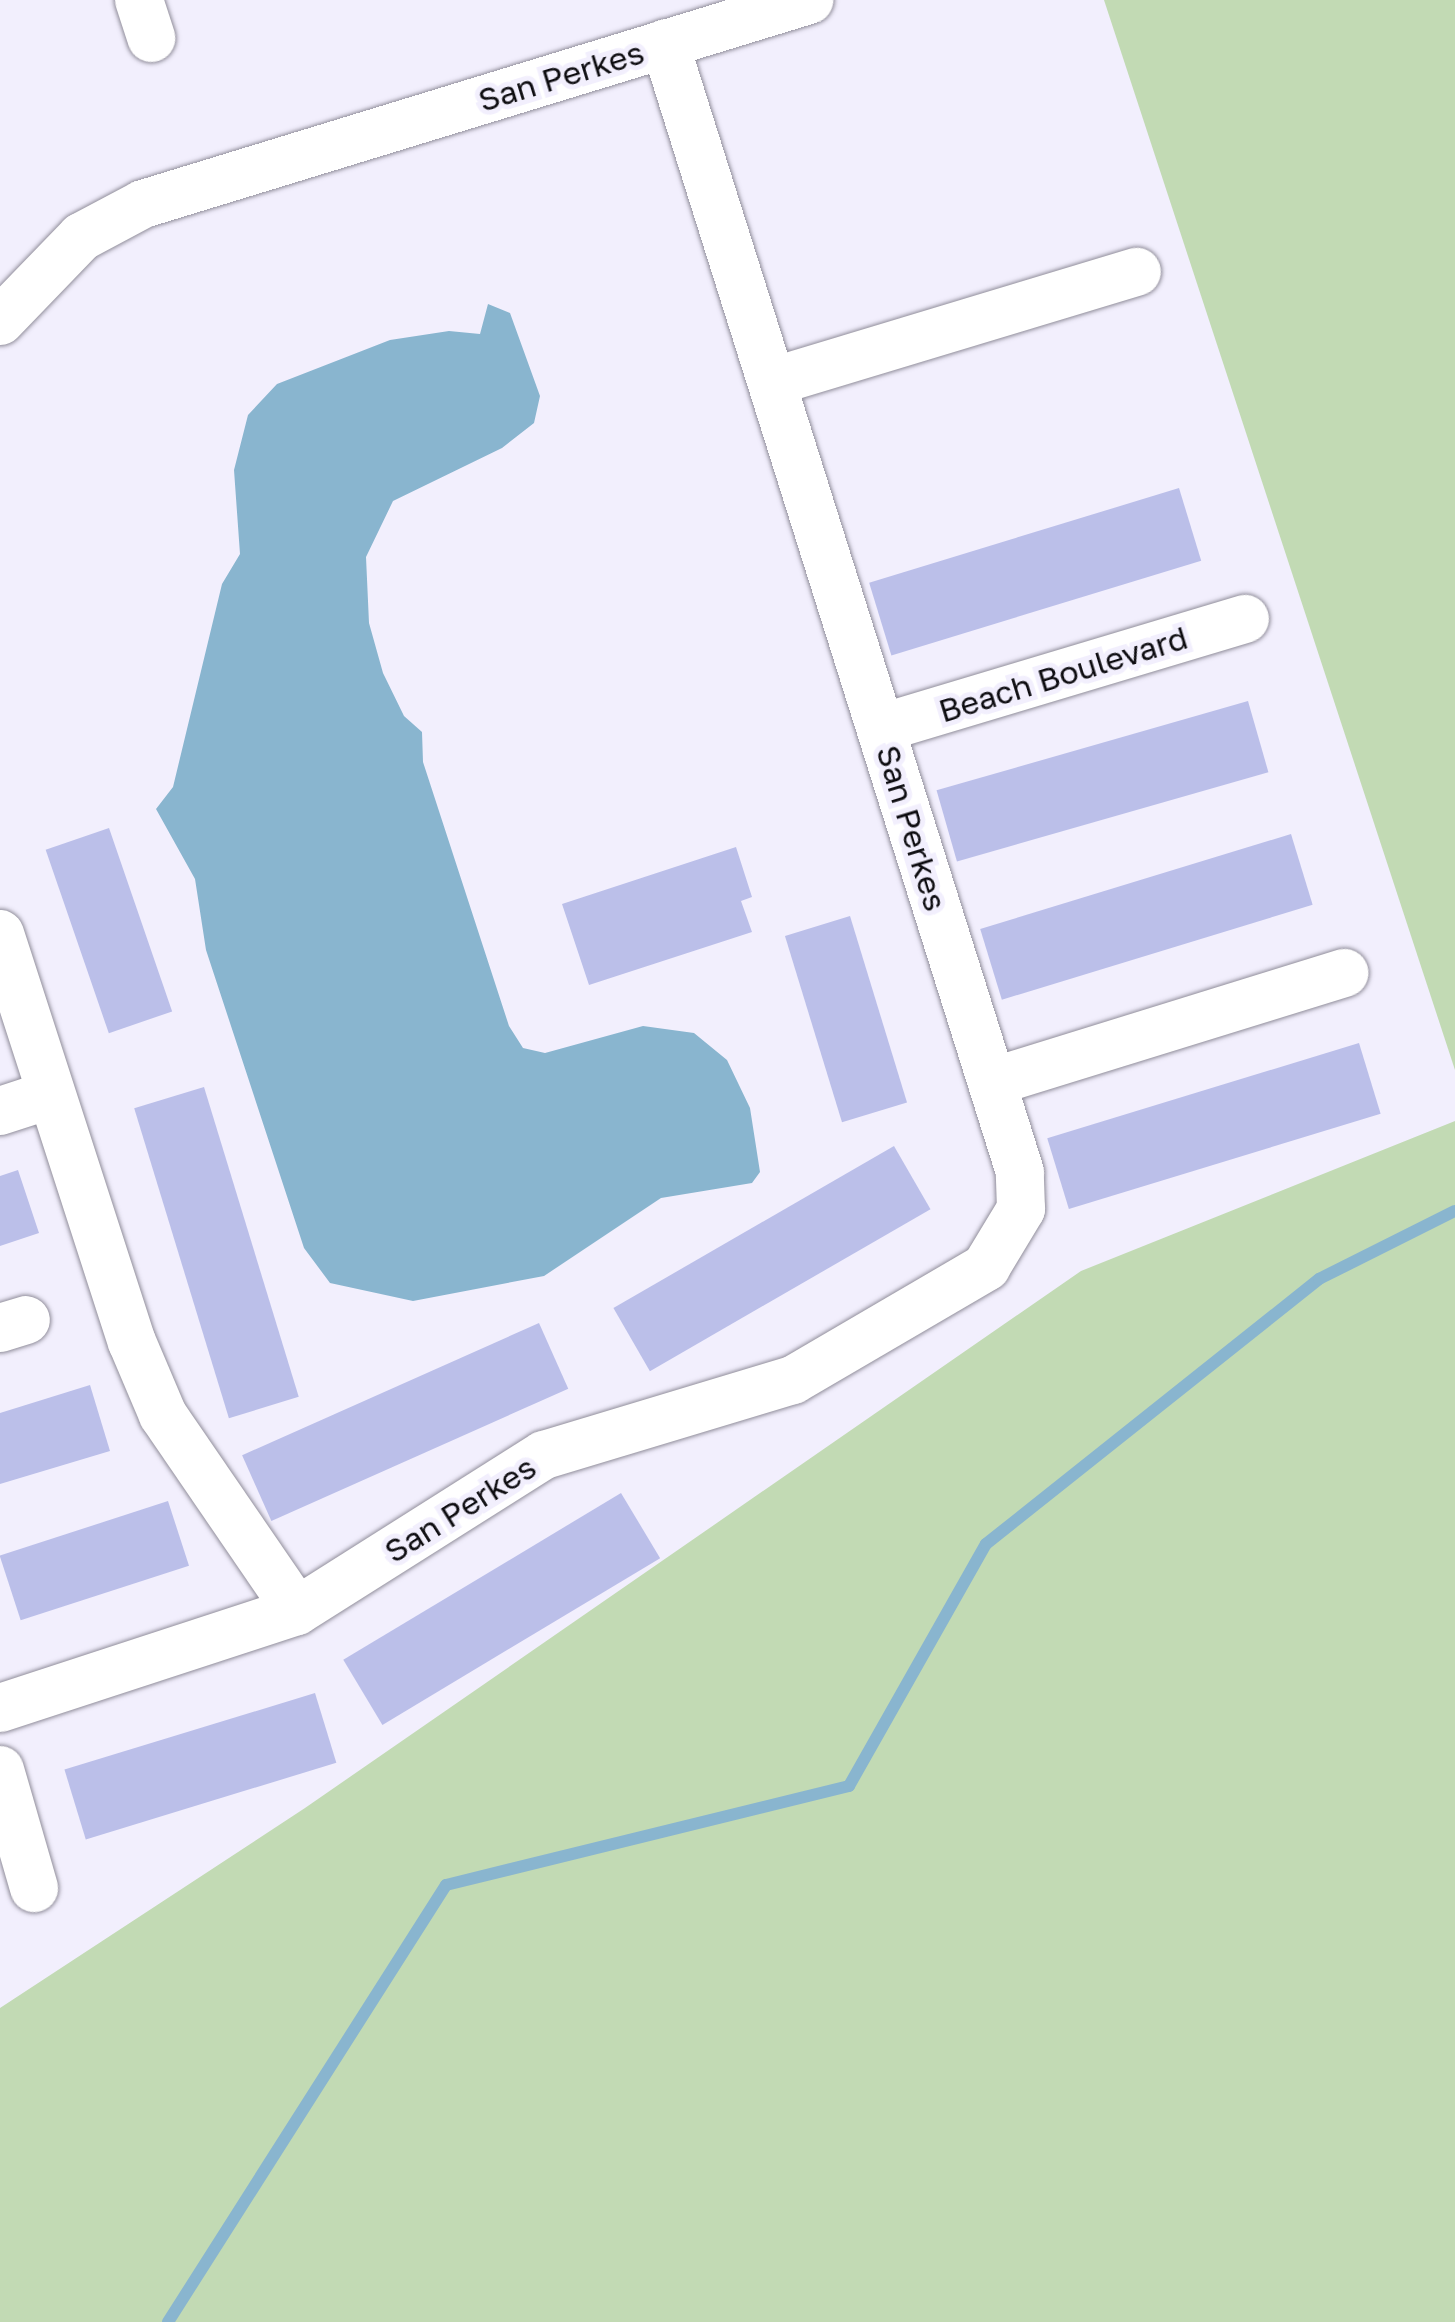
<!DOCTYPE html>
<html>
<head>
<meta charset="utf-8">
<style>
  body { margin:0 }
  #map { position:relative; width:1455px; height:2322px; overflow:hidden; background:#f2effd; font-family:"Golos Text",sans-serif }
  div>[style] { position:absolute }
  .green>* { inset:0; background:#c2dab4 }
  .water>* { inset:0; background:#89b5cf }
  .stream>* { height:12px; margin:-6px; padding:0 6px; transform-origin:6px; border-radius:6px; background:#89b5cf }
  .building>* { inset:0; background:#bbbfe9; transform-origin:0 0 }
  .roads { filter:drop-shadow(0 0 2px #918e9b) drop-shadow(0 0 2px #918e9b) }
  .street>* { height:48px; margin:-24px; padding:0 24px; transform-origin:24px; border-radius:24px; background:#fff }
  span { translate:-50% -50%; white-space:nowrap; text-align:center; line-height:1.15; -webkit-text-stroke:10px #f2effd; paint-order:stroke }
  .street-label { font-size:32px; color:#0d0c10 }
</style>
</head>
<body>
<div id="map">
  <div class="green">
    <div style="clip-path:polygon(1104px 0,1455px 0,1455px 1070px)"></div>
    <div style="clip-path:polygon(1455px 1121px,1455px 2322px,0 2322px,0 2008px,305px 1808px,1081px 1271px)"></div>
  </div>
  <div class="water">
    <div style="clip-path:polygon(488px 304px,510px 313px,540px 396px,534px 423px,502px 448px,393px 501px,366px 557px,369px 623px,383px 673px,404px 716px,422px 732px,423px 762px,509px 1026px,523px 1048px,545px 1053px,643px 1026px,694px 1033px,727px 1060px,750px 1108px,760px 1172px,752px 1183px,661px 1198px,544px 1276px,413px 1301px,330px 1283px,304px 1248px,206px 950px,195px 879px,156px 809px,173px 787px,222px 584px,240px 554px,234px 470px,248px 415px,277px 384px,390px 340px,449px 331px,480px 334px)"></div>
  </div>
  <div class="stream">
    <div style="left:168px;top:2322px;width:518px;rotate:-57.54deg"></div>
    <div style="left:446px;top:1885px;width:415px;rotate:-13.8deg"></div>
    <div style="left:849px;top:1786px;width:278px;rotate:-60.5deg"></div>
    <div style="left:986px;top:1544px;width:426px;rotate:-38.5deg"></div>
    <div style="left:1319px;top:1279px;width:152px;rotate:-26.6deg"></div>
  </div>
  <div class="building">
    <div style="left:1179px;top:488px;width:76px;height:324px;rotate:73deg"></div>
    <div style="left:1248px;top:701px;width:74px;height:324px;rotate:74deg"></div>
    <div style="left:109px;top:828px;width:194px;height:67px;rotate:71deg"></div>
    <div style="left:1291px;top:834px;width:74px;height:325px;rotate:73deg"></div>
    <div style="clip-path:polygon(736px 847px,752px 897px,741px 901px,752px 932px,589px 985px,562px 904px)"></div>
    <div style="left:850px;top:916px;width:195px;height:68px;rotate:73deg"></div>
    <div style="left:1359px;top:1043px;width:74px;height:326px;rotate:73deg"></div>
    <div style="left:204px;top:1087px;width:324px;height:73px;rotate:73deg"></div>
    <div style="left:894px;top:1146px;width:73px;height:324px;rotate:60deg"></div>
    <div style="clip-path:polygon(18px 1170px,39px 1233px,0 1246px,0 1176px)"></div>
    <div style="left:539px;top:1323px;width:72px;height:325px;rotate:66deg"></div>
    <div style="clip-path:polygon(90px 1385px,110px 1451px,0 1484px,0 1413px)"></div>
    <div style="left:621px;top:1493px;width:76px;height:324px;rotate:59deg"></div>
    <div style="left:168px;top:1501px;width:68px;height:177px;rotate:72deg"></div>
    <div style="left:315px;top:1693px;width:73px;height:262px;rotate:73deg"></div>
  </div>
  <div class="roads">
    <div class="street">
      <div style="left:139px;top:0;width:40px;rotate:72deg"></div>
      <div style="left:0;top:321px;width:117px;rotate:-46deg"></div>
      <div style="left:81px;top:237px;width:70px;rotate:-28deg"></div>
      <div style="left:143px;top:204px;width:697px;rotate:-17.03deg"></div>
      <div style="left:775px;top:381px;width:378px;rotate:-16.8deg"></div>
      <div style="left:881px;top:728px;width:380px;rotate:-16.7deg"></div>
      <div style="left:0;top:934px;width:429px;rotate:72.1deg"></div>
      <div style="left:132px;top:1342px;width:79px;rotate:67deg"></div>
      <div style="left:163px;top:1415px;width:237px;rotate:55.6deg"></div>
      <div style="left:992px;top:1082px;width:369px;rotate:-17.2deg"></div>
      <div style="left:0;top:1111px;width:52px;rotate:-18.1deg"></div>
      <div style="left:0;top:1328px;width:27px;rotate:-17deg"></div>
      <div style="left:0;top:1708px;width:312px;rotate:-18.1deg"></div>
      <div style="left:297px;top:1611px;width:292px;rotate:-32.3deg"></div>
      <div style="left:544px;top:1455px;width:260px;rotate:-16.8deg"></div>
      <div style="left:793px;top:1380px;width:224px;rotate:-30.3deg"></div>
      <div style="left:986px;top:1267px;width:68px;rotate:-58.9deg"></div>
      <div style="left:1021px;top:1209px;width:37px;rotate:-92deg"></div>
      <div style="left:1020px;top:1172px;width:1183px;rotate:-107.47deg"></div>
      <div style="left:0;top:1770px;width:123px;rotate:73.9deg"></div>
    </div>
  </div>
  <div class="street-label">
    <span style="left:561px;top:76px;rotate:-17deg">San Perkes</span>
    <span style="left:1063px;top:674px;rotate:-17deg">Beach Boulevard</span>
    <span style="left:912px;top:828px;rotate:73deg">San Perkes</span>
    <span style="left:460px;top:1509px;rotate:-32deg">San Perkes</span>
  </div>
</div>
</body>
</html>
